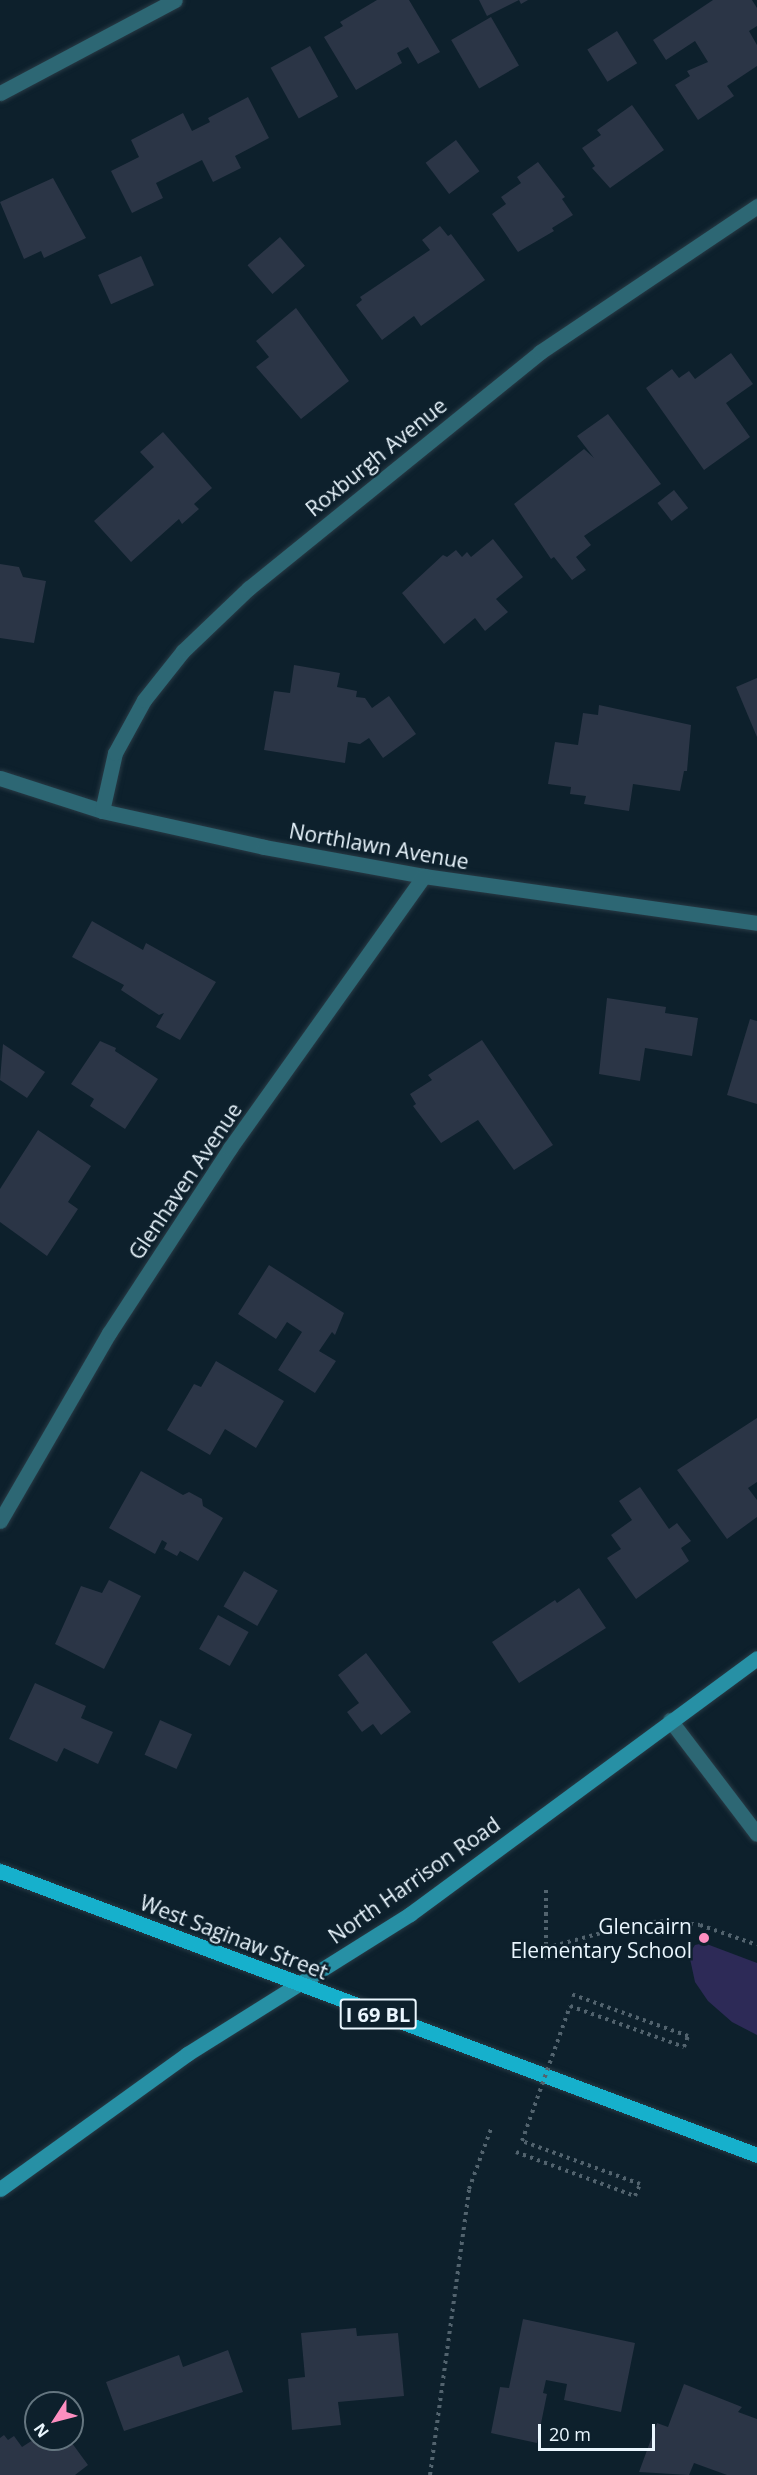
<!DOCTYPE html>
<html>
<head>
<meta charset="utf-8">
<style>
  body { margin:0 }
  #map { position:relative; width:757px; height:2475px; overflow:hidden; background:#0d202c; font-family:"Open Sans",sans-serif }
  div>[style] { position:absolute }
  .green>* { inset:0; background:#2d2a57 }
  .building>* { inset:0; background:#2b3546; transform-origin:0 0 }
  .path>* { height:4px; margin-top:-2px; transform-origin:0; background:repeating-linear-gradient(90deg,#52636e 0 3px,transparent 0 7.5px) }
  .roads { filter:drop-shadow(0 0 2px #283a45) drop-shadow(0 0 2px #283a45) }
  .lane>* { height:15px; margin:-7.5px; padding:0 7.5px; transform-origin:7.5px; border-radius:7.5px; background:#2d6774 }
  .street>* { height:15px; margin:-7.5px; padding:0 7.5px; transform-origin:7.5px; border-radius:7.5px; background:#2d6774 }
  .secondary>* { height:15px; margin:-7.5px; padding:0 7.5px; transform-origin:7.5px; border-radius:7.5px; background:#2790a5 }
  .primary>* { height:15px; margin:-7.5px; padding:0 7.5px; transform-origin:7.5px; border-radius:7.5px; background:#16b0cc }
  .path-bridge>* { height:4px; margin-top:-2px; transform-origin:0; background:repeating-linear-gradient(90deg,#52636e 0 3px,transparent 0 7.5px) }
  .dots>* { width:16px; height:16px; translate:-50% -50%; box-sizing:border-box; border:3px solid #0d202c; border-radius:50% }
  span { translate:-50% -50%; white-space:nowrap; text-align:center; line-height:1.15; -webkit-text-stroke:5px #0d202c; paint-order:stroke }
  .shield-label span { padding:2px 4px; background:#0d202c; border:2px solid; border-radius:4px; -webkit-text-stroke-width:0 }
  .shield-label { font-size:20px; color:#eaf6fe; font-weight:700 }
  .street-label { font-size:21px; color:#eaf6fe }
  .poi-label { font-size:21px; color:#eaf6fe }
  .right { translate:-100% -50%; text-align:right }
  .north { position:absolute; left:24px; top:2391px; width:60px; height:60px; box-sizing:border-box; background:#0d202c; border:2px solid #657680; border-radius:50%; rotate:234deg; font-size:16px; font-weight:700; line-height:24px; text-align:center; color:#eaf6fe }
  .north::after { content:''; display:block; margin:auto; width:21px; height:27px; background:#fd8ec0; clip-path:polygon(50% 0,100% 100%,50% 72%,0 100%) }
  .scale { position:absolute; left:538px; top:2424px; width:117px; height:27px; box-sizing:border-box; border:3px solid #eaf6fe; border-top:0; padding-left:8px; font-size:18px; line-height:21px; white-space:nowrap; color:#eaf6fe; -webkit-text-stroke:4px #0d202c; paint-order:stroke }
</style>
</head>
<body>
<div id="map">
  <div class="green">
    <div style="clip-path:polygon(704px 1943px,757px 1963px,757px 2035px,732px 2022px,708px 2001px,695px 1982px,689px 1954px,695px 1945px)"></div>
  </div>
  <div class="building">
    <div style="clip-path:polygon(377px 0,409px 0,440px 52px,418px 64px,408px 47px,397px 53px,402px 63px,356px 90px,324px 37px,343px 26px,340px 22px)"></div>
    <div style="clip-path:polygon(479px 0,528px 0,521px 4px,519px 0,487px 16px)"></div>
    <div style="clip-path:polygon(713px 0,752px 0,757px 8px,757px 26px,749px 31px,757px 45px,757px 66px,727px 86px,734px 96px,698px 120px,675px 85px,690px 76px,687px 71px,708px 62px,695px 41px,666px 60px,653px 40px)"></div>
    <div style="left:491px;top:17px;width:56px;height:46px;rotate:60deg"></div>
    <div style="left:617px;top:31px;width:38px;height:35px;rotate:58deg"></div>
    <div style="left:310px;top:46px;width:58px;height:45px;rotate:61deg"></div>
    <div style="clip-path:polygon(248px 97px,269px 138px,235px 156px,241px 168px,213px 182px,202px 160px,156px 183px,163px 198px,132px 213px,111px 171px,139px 157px,131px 140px,183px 113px,192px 131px,210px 122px,208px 118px)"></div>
    <div style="clip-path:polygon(632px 105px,664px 150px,610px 188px,592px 168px,595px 166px,582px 148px,601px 135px,597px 130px)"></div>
    <div style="left:456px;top:140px;width:39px;height:38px;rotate:53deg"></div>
    <div style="clip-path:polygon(538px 162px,565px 197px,562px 199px,573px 215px,552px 228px,554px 231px,518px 252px,492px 214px,506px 204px,501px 197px,521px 183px,517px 177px)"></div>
    <div style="clip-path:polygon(53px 178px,86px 238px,44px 258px,41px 251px,24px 259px,0 202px)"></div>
    <div style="clip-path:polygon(440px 226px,448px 236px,451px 234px,485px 280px,421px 326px,414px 316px,382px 340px,356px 305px,362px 300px,360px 297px,430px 250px,422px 240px)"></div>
    <div style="left:280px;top:237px;width:38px;height:43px;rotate:49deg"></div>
    <div style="left:141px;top:256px;width:32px;height:47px;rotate:66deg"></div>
    <div style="clip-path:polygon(296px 308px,349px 381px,301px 419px,256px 367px,269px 357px,256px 341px)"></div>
    <div style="clip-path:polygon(731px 353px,753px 384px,726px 403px,750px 437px,704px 470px,646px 388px,672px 369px,679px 378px,689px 371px,695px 379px)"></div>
    <div style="clip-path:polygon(608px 414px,661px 484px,584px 536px,591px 545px,576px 557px,586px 570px,572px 580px,554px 557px,551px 559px,514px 504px,584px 449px,594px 458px,577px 436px)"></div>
    <div style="clip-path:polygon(163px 432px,212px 488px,194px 504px,199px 509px,182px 524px,179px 519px,131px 562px,94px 521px,154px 467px,140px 452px)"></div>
    <div style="left:674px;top:490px;width:23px;height:21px;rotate:52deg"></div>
    <div style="clip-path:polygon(493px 539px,523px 577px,496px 599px,508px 612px,485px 631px,475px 618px,444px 644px,402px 593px,443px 555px,447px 557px,456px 550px,462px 557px,467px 552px,471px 557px)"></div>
    <div style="clip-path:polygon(0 564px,19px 567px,23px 577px,46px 581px,34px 643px,0 638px)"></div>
    <div style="clip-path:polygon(294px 665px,340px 673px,337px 687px,357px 691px,356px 697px,365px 698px,372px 708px,389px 696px,416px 734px,383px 758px,369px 738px,360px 744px,348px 742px,345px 763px,264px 750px,274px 691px,290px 693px)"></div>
    <div style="clip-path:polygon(757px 678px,757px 737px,736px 687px)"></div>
    <div style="clip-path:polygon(599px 705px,691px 725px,687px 771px,684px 771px,680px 791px,633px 784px,629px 811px,584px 804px,586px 796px,570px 794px,571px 787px,548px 784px,555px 742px,578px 745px,583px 713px,598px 715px)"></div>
    <div style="clip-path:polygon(92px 921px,143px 950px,146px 943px,216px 982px,180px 1040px,156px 1027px,164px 1013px,159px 1015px,121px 990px,124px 985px,72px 957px)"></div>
    <div style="clip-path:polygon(607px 998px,666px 1007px,665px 1013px,698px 1018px,692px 1056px,645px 1048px,640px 1081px,599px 1074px)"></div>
    <div style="clip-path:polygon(750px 1019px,757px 1021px,757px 1104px,727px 1095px)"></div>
    <div style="clip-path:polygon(482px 1040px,553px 1145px,514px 1170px,478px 1120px,441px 1143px,413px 1106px,416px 1104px,410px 1094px,432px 1080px,428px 1075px)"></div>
    <div style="clip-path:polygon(100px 1041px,116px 1048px,115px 1051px,158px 1079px,125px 1129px,90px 1106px,94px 1099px,71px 1084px)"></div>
    <div style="clip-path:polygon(3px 1044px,45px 1072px,27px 1098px,0 1080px)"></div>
    <div style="clip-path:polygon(38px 1130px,91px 1166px,68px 1202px,78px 1209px,47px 1256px,0 1222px,0 1189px)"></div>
    <div style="clip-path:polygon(269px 1265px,344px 1313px,335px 1335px,332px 1332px,319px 1351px,336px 1361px,315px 1393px,278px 1370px,302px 1332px,287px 1322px,276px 1339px,238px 1314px)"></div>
    <div style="clip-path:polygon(216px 1361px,284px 1401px,256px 1448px,225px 1429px,210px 1455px,167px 1430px,194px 1384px,201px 1387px)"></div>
    <div style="clip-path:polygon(757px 1418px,757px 1482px,748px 1488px,757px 1500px,757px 1517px,727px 1539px,677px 1470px)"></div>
    <div style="clip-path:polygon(141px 1471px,183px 1495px,189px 1492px,202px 1499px,203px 1506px,223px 1518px,198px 1561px,180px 1551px,177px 1556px,164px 1549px,167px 1543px,162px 1540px,155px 1554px,109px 1528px)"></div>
    <div style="clip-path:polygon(640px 1487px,669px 1529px,677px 1523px,691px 1541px,681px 1548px,689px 1561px,636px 1599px,607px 1558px,621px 1549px,611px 1535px,632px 1520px,619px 1501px)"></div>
    <div style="left:244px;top:1571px;width:39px;height:41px;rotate:30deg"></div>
    <div style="clip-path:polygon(109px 1580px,141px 1596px,104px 1669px,55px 1644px,81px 1586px,102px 1593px)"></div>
    <div style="clip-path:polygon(579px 1588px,606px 1628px,519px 1683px,492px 1642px,555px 1600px,557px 1603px)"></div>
    <div style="left:218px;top:1615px;width:35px;height:39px;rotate:29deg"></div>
    <div style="clip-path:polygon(366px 1653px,411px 1712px,381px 1735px,373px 1724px,362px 1732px,347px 1712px,359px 1703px,338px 1675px)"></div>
    <div style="clip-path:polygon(35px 1683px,86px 1706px,81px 1718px,113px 1732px,98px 1764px,64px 1748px,57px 1762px,9px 1739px)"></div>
    <div style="left:160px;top:1720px;width:35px;height:38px;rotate:24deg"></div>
    <div style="clip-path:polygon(523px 2319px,635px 2343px,621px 2412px,564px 2400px,567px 2384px,546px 2380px,543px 2393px,547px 2394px,537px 2443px,491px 2433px,500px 2387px,509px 2388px)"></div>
    <div style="clip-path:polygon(356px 2328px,357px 2336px,398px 2333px,404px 2396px,338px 2402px,341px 2425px,292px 2430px,288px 2379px,305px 2377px,301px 2333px)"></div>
    <div style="clip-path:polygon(228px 2350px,243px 2392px,124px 2431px,106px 2382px,179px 2355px,183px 2367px)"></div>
    <div style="clip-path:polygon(684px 2384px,742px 2407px,738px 2412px,757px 2419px,757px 2475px,727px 2475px,694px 2463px,689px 2475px,639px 2472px,657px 2423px,668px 2427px)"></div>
    <div style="clip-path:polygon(4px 2435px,8px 2440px,14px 2436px,22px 2447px,36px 2438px,69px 2439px,88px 2465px,75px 2475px,0 2475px,0 2438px)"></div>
  </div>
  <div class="path">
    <div style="left:546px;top:1890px;width:75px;rotate:90deg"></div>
    <div style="left:546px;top:1948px;width:95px;rotate:-15.2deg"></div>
    <div style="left:638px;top:1923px;width:30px;rotate:-4deg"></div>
    <div style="left:668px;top:1921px;width:32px;rotate:7deg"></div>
    <div style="left:700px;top:1925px;width:60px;rotate:19.3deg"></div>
    <div style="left:430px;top:2475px;width:289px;rotate:-82.2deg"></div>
    <div style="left:469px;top:2189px;width:64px;rotate:-69.9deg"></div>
  </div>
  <div class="roads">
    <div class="lane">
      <div style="left:670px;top:1720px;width:143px;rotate:52.7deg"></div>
    </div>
    <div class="street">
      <div style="left:0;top:93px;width:198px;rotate:-28deg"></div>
      <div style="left:0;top:778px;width:107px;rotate:17.9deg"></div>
      <div style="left:102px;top:811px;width:166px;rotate:12.5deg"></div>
      <div style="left:264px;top:847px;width:163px;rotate:10.3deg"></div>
      <div style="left:424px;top:876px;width:336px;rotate:8deg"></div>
      <div style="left:102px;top:811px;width:59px;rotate:-77.4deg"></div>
      <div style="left:115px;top:753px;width:60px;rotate:-61.3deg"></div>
      <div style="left:144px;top:700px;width:63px;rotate:-51.5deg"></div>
      <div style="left:183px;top:651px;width:91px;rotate:-43.7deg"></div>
      <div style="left:249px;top:588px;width:375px;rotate:-39deg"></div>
      <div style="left:540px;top:352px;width:262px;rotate:-33.9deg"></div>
      <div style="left:0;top:1521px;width:217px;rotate:-59.9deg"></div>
      <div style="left:109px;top:1333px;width:221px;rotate:-56.8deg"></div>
      <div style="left:230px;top:1148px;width:334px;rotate:-54.5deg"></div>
    </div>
    <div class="secondary">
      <div style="left:0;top:2189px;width:231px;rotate:-35.8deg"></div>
      <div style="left:187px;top:2054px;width:263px;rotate:-32.1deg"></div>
      <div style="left:410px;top:1914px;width:431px;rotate:-36.4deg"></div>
    </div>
    <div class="primary">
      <div style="left:0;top:1871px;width:809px;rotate:20.56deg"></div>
    </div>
  </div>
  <div class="path-bridge">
    <div style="left:516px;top:2152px;width:127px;rotate:20.3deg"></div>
    <div style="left:635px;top:2196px;width:13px;rotate:-67deg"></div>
    <div style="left:640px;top:2184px;width:126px;rotate:-160deg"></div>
    <div style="left:522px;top:2141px;width:143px;rotate:-70.4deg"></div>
    <div style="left:570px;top:2006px;width:121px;rotate:19.8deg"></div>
    <div style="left:684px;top:2047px;width:12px;rotate:-70deg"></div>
    <div style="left:688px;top:2036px;width:124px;rotate:-160.3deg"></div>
  </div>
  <div class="dots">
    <div style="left:704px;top:1938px;background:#fd8ec0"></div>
  </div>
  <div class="shield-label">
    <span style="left:378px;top:2014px">I 69 BL</span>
  </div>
  <div class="street-label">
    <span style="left:376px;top:457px;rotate:-39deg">Roxburgh Avenue</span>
    <span style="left:379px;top:846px;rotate:10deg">Northlawn Avenue</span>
    <span style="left:185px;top:1181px;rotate:-56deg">Glenhaven Avenue</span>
    <span style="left:414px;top:1880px;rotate:-35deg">North Harrison Road</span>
    <span style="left:234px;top:1937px;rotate:21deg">West Saginaw Street</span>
  </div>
  <div class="poi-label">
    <span class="right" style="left:692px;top:1938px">Glencairn<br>Elementary School</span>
  </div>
  <div class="north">N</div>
  <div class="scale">20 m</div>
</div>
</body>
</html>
